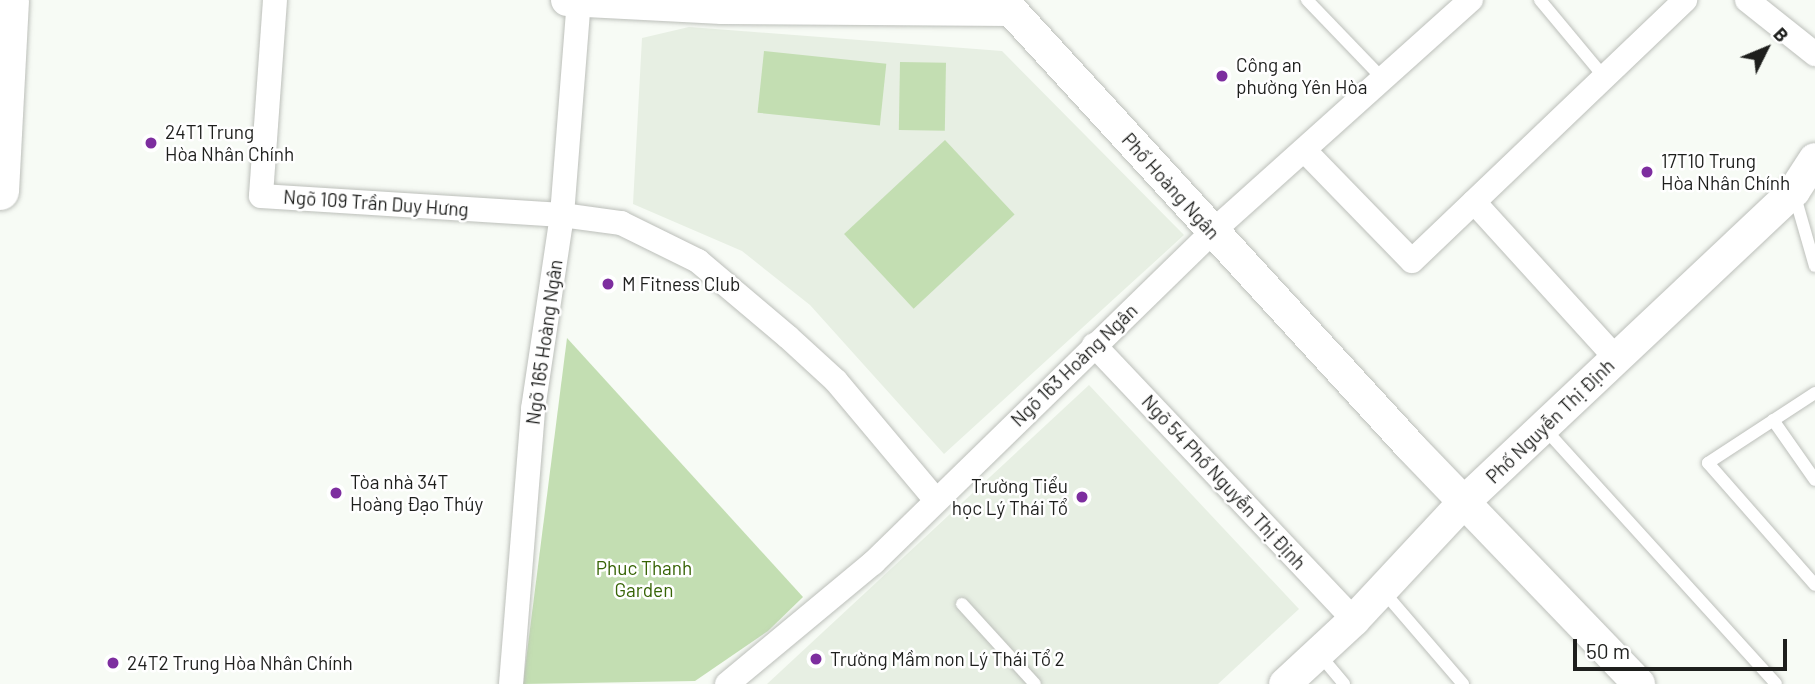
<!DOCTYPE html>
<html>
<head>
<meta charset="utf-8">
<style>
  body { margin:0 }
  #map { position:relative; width:1815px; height:684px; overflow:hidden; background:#f7fbf5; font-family:Barlow,sans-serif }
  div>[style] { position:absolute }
  .built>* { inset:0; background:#e7efe3 }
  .green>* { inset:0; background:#c3deb2; transform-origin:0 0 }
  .roads { filter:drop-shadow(0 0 2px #bcbfba) drop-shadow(0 0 2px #bcbfba) }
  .service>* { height:12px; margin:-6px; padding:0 6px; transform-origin:6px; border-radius:6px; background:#fff }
  .minor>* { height:24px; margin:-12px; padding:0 12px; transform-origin:12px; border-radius:12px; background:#fff }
  .tertiary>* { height:32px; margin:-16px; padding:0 16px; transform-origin:16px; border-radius:16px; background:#fff }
  .secondary>* { height:37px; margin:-18.5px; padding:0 18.5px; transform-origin:18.5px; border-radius:18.5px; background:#fff }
  .dots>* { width:19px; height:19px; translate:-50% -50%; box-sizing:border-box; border:4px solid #fff; border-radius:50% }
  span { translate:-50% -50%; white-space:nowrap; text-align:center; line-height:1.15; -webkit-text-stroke:5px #fff; paint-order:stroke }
  .poi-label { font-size:19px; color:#1e1f1d }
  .left { translate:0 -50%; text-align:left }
  .right { translate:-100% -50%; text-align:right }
  .street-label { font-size:19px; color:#1e1f1d }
  .park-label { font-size:19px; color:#376406 }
  .north { position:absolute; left:1731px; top:14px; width:70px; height:70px; -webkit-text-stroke:5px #fff; paint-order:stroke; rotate:47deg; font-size:19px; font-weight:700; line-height:28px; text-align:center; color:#1e1f1d }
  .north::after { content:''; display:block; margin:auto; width:24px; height:32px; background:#1e1f1d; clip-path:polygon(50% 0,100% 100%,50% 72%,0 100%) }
  .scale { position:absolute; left:1573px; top:639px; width:214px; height:32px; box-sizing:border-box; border:4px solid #1e1f1d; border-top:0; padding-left:9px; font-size:21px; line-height:24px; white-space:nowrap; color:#1e1f1d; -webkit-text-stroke:5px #fff; paint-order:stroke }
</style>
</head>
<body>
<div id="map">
  <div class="built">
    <div style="clip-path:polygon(689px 27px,1002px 51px,1184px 235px,944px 454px,810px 305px,742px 251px,633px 204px,642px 38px)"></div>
    <div style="clip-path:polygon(1089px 385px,1299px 609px,1218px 684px,767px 684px)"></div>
  </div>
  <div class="green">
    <div style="left:764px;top:51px;width:123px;height:62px;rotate:6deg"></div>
    <div style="left:900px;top:62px;width:46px;height:68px;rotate:1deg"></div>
    <div style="left:945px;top:140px;width:102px;height:138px;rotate:47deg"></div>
    <div style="clip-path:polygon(567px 338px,803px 597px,768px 631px,695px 681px,523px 684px)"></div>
  </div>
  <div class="roads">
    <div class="service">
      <div style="left:1307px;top:0;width:110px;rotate:46.1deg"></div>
      <div style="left:1540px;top:0;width:102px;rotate:50.2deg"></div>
      <div style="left:1794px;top:193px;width:76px;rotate:74deg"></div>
      <div style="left:1815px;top:393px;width:128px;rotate:146.8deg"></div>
      <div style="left:1708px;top:463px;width:162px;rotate:48.7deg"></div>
      <div style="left:1773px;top:420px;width:73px;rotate:55deg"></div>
      <div style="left:1544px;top:428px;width:345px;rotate:47.8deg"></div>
      <div style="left:1383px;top:591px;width:123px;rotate:49.3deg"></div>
      <div style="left:962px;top:604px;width:108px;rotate:47.6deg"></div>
      <div style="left:1319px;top:654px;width:39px;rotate:50deg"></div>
    </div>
    <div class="minor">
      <div style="left:275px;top:0;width:196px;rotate:94.1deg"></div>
      <div style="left:261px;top:196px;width:302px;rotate:3.6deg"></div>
      <div style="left:562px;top:215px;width:60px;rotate:7.7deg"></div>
      <div style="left:621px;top:223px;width:86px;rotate:26.3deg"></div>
      <div style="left:698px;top:261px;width:118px;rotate:40.2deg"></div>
      <div style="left:788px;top:337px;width:65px;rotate:42.5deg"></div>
      <div style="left:836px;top:381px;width:155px;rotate:50deg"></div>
      <div style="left:1747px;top:0;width:87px;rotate:38.5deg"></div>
      <div style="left:1305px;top:151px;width:153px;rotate:45.8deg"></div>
      <div style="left:1412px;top:261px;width:378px;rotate:-43.7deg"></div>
      <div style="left:1474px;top:202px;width:211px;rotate:47.7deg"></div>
      <div style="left:1094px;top:345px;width:378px;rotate:46.6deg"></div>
      <div style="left:511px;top:684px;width:276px;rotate:-85.4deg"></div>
      <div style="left:533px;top:409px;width:196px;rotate:-81.5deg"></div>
      <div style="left:562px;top:215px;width:216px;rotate:-85.5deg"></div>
      <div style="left:727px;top:684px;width:190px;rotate:-39.7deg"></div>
      <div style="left:873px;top:563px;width:474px;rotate:-44.3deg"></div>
      <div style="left:1212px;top:232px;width:348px;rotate:-41.9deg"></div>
    </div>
    <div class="tertiary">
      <div style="left:567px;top:0;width:155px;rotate:3deg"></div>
      <div style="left:722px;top:8px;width:289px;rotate:0.4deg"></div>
      <div style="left:1011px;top:10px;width:592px;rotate:47.53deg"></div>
      <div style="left:1411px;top:447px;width:329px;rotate:46.1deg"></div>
      <div style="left:1285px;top:684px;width:94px;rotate:-42.8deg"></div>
      <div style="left:1354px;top:620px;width:160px;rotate:-47deg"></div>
      <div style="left:1463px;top:503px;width:455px;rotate:-43.3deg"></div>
      <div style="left:1794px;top:191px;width:38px;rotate:-57deg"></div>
    </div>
    <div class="secondary">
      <div style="left:0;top:191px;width:191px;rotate:-87deg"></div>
    </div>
  </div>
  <div class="dots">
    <div style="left:1222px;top:76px;background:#7d2e9f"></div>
    <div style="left:151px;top:143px;background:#7d2e9f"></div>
    <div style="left:1647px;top:172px;background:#7d2e9f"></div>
    <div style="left:608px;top:284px;background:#7d2e9f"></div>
    <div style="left:336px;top:493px;background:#7d2e9f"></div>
    <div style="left:1082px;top:497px;background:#7d2e9f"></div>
    <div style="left:816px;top:659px;background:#7d2e9f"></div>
    <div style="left:113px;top:663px;background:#7d2e9f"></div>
  </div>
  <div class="poi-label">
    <span class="left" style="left:1236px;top:76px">Công an<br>phường Yên Hòa</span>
    <span class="left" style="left:165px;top:143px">24T1 Trung<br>Hòa Nhân Chính</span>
    <span class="left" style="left:1661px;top:172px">17T10 Trung<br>Hòa Nhân Chính</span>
    <span class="left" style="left:622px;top:284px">M Fitness Club</span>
    <span class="left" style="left:350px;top:493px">Tòa nhà 34T<br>Hoàng Đạo Thúy</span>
    <span class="right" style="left:1068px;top:497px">Trường Tiểu<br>học Lý Thái Tổ</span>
    <span class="left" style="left:830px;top:659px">Trường Mầm non Lý Thái Tổ 2</span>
    <span class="left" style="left:127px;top:663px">24T2 Trung Hòa Nhân Chính</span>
  </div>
  <div class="street-label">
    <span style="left:1171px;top:186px;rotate:48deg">Phố Hoàng Ngân</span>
    <span style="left:376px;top:203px;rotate:4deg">Ngõ 109 Trần Duy Hưng</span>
    <span style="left:544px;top:342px;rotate:-82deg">Ngõ 165 Hoàng Ngân</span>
    <span style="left:1074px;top:365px;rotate:-44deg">Ngõ 163 Hoàng Ngân</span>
    <span style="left:1550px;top:421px;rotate:-44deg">Phố Nguyễn Thị Định</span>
    <span style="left:1224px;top:482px;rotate:47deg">Ngõ 54 Phố Nguyễn Thị Định</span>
  </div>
  <div class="park-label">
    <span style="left:644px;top:579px">Phuc Thanh<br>Garden</span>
  </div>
  <div class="north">B</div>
  <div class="scale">50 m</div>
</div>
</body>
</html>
